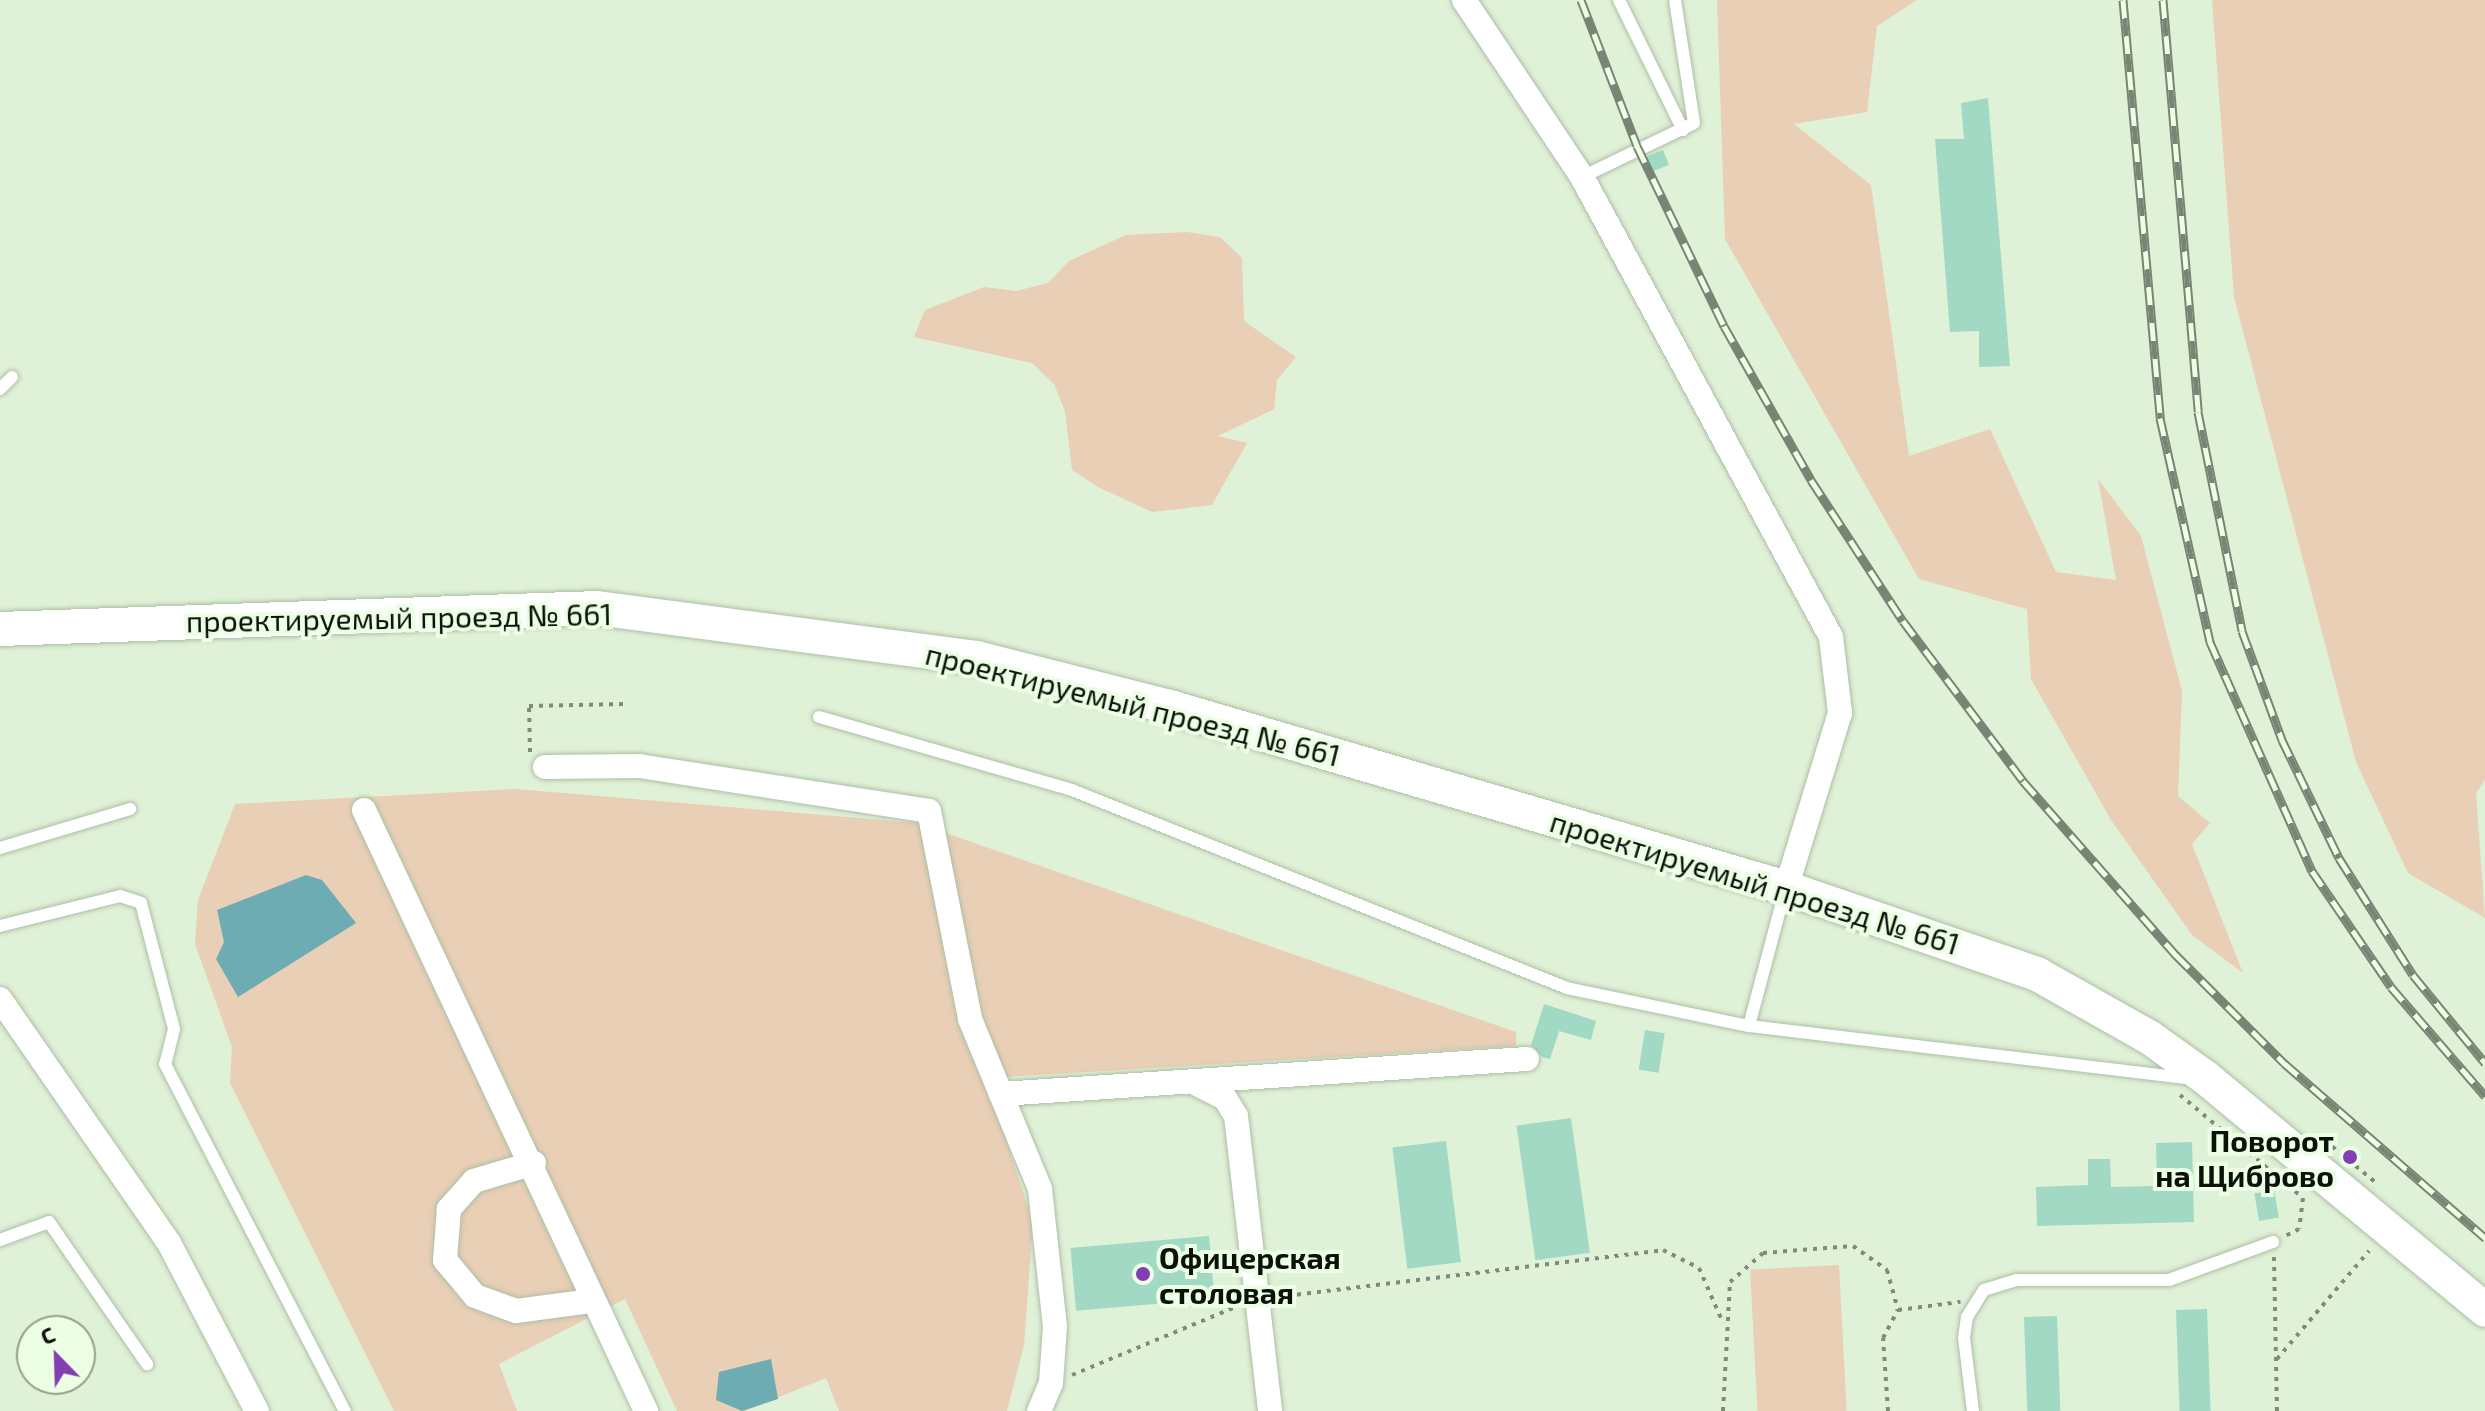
<!DOCTYPE html>
<html>
<head>
<meta charset="utf-8">
<style>
  body { margin:0 }
  #map { position:relative; width:2485px; height:1411px; overflow:hidden; background:#dff1d7; font-family:"Exo 2",sans-serif }
  div>[style] { position:absolute }
  .green>* { inset:0; background:#e9cfb5; transform-origin:0 0 }
  .water>* { inset:0; background:#6eacb3 }
  .building>* { inset:0; background:#a1d9c5; transform-origin:0 0 }
  .path>* { height:4px; margin-top:-2px; transform-origin:0; background:repeating-linear-gradient(90deg,#7e8b79 0 4px,transparent 0 10px) }
  .roads { filter:drop-shadow(0 0 2px #adbea6) drop-shadow(0 0 2px #adbea6) }
  .service>* { height:12px; margin:-6px; padding:0 6px; transform-origin:6px; border-radius:6px; background:#fff }
  .minor>* { height:24px; margin:-12px; padding:0 12px; transform-origin:12px; border-radius:12px; background:#fff }
  .secondary>* { height:34px; margin:-17px; padding:0 17px; transform-origin:17px; border-radius:17px; background:#fff }
  .rail>* { height:9px; margin-top:-4.5px; transform-origin:0; background:repeating-linear-gradient(90deg,#ecffe5 0 18px,#798574 0 36px); box-sizing:border-box; border-block:2px solid #798574 }
  .dots>* { width:22px; height:22px; translate:-50% -50%; box-sizing:border-box; border:4px solid #ecffe5; border-radius:50% }
  span { translate:-50% -50%; white-space:nowrap; text-align:center; line-height:1.15; -webkit-text-stroke:8px #ecffe5; paint-order:stroke }
  .street-label { font-size:30px; color:#0c120a }
  .poi-label { font-size:30px; color:#0c120a; font-weight:700 }
  .right { translate:-100% -50%; text-align:right }
  .left { translate:0 -50%; text-align:left }
  .north { position:absolute; left:16px; top:1315px; width:80px; height:80px; box-sizing:border-box; background:#ecffe5; border:2px solid #92a08d; border-radius:50%; rotate:337deg; font-size:22px; font-weight:700; line-height:32px; text-align:center; color:#0c120a }
  .north::after { content:''; display:block; margin:auto; width:28px; height:36px; background:#823fb3; clip-path:polygon(50% 0,100% 100%,50% 72%,0 100%) }
</style>
</head>
<body>
<div id="map">
  <div class="green">
    <div style="clip-path:polygon(1717px 0,1917px 0,1877px 26px,1867px 112px,1794px 124px,1871px 185px,1909px 456px,1990px 429px,2056px 572px,2116px 580px,2098px 479px,2141px 536px,2182px 691px,2178px 796px,2210px 823px,2192px 844px,2243px 973px,2192px 935px,2111px 820px,2031px 679px,2027px 609px,1919px 579px,1725px 239px)"></div>
    <div style="clip-path:polygon(2212px 0,2485px 0,2485px 780px,2476px 793px,2485px 918px,2408px 873px,2356px 762px,2234px 297px)"></div>
    <div style="clip-path:polygon(1187px 232px,1220px 237px,1242px 258px,1244px 321px,1296px 357px,1277px 380px,1274px 409px,1218px 436px,1247px 443px,1212px 505px,1152px 512px,1098px 487px,1072px 470px,1065px 411px,1054px 384px,1032px 363px,914px 337px,925px 310px,984px 287px,1016px 291px,1048px 283px,1069px 261px,1126px 235px)"></div>
    <div style="clip-path:polygon(516px 789px,917px 823px,1516px 1032px,1516px 1046px,986px 1078px,1033px 1223px,1024px 1345px,1007px 1411px,839px 1411px,826px 1378px,745px 1411px,677px 1411px,625px 1299px,499px 1364px,517px 1411px,394px 1411px,230px 1083px,232px 1047px,195px 944px,198px 900px,235px 804px)"></div>
    <div style="left:1839px;top:1265px;width:146px;height:89px;rotate:87deg"></div>
  </div>
  <div class="water">
    <div style="clip-path:polygon(306px 875px,322px 880px,356px 923px,238px 997px,216px 959px,224px 942px,217px 910px)"></div>
    <div style="clip-path:polygon(771px 1359px,778px 1399px,742px 1411px,716px 1400px,719px 1372px)"></div>
  </div>
  <div class="building">
    <div style="clip-path:polygon(1988px 98px,2010px 366px,1979px 367px,1979px 331px,1950px 332px,1935px 139px,1964px 139px,1961px 103px)"></div>
    <div style="left:1663px;top:150px;width:16px;height:19px;rotate:68deg"></div>
    <div style="clip-path:polygon(1544px 1004px,1596px 1021px,1591px 1040px,1559px 1031px,1550px 1059px,1542px 1057px,1531px 1045px)"></div>
    <div style="left:1645px;top:1030px;width:20px;height:40px;rotate:9deg"></div>
    <div style="left:1571px;top:1118px;width:136px;height:55px;rotate:82deg"></div>
    <div style="left:1446px;top:1141px;width:122px;height:54px;rotate:83deg"></div>
    <div style="clip-path:polygon(2192px 1142px,2194px 1222px,2037px 1226px,2036px 1187px,2088px 1185px,2088px 1159px,2110px 1159px,2111px 1187px,2157px 1186px,2156px 1143px)"></div>
    <div style="left:2274px;top:1190px;width:28px;height:20px;rotate:80deg"></div>
    <div style="left:1209px;top:1236px;width:63px;height:139px;rotate:85deg"></div>
    <div style="left:2207px;top:1309px;width:102px;height:31px;rotate:88deg"></div>
    <div style="left:2057px;top:1316px;width:95px;height:33px;rotate:88deg"></div>
  </div>
  <div class="path">
    <div style="left:530px;top:752px;width:46px;rotate:-91.2deg"></div>
    <div style="left:529px;top:706px;width:94px;rotate:-1.2deg"></div>
    <div style="left:2180px;top:1095px;width:160px;rotate:39.9deg"></div>
    <div style="left:2303px;top:1198px;width:31px;rotate:97deg"></div>
    <div style="left:2299px;top:1229px;width:16px;rotate:153deg"></div>
    <div style="left:2317px;top:1134px;width:75px;rotate:39.6deg"></div>
    <div style="left:2274px;top:1257px;width:154px;rotate:88.9deg"></div>
    <div style="left:1277px;top:1297px;width:389px;rotate:-6.9deg"></div>
    <div style="left:1663px;top:1250px;width:40px;rotate:26.6deg"></div>
    <div style="left:1699px;top:1268px;width:60px;rotate:66.4deg"></div>
    <div style="left:2277px;top:1359px;width:142px;rotate:-49.6deg"></div>
    <div style="left:1072px;top:1375px;width:180px;rotate:-22.6deg"></div>
    <div style="left:1723px;top:1411px;width:129px;rotate:-86.9deg"></div>
    <div style="left:1730px;top:1282px;width:44px;rotate:-41.3deg"></div>
    <div style="left:1763px;top:1253px;width:90px;rotate:-4.4deg"></div>
    <div style="left:1853px;top:1246px;width:42px;rotate:35.2deg"></div>
    <div style="left:1887px;top:1270px;width:41px;rotate:74.6deg"></div>
    <div style="left:1898px;top:1310px;width:63px;rotate:-7.4deg"></div>
    <div style="left:1888px;top:1411px;width:73px;rotate:-93.9deg"></div>
    <div style="left:1883px;top:1338px;width:32px;rotate:-62deg"></div>
  </div>
  <div class="roads">
    <div class="service">
      <div style="left:1619px;top:0;width:145px;rotate:63.8deg"></div>
      <div style="left:1582px;top:177px;width:124px;rotate:-25.7deg"></div>
      <div style="left:1694px;top:123px;width:124px;rotate:-98.8deg"></div>
      <div style="left:0;top:389px;width:17px;rotate:-45deg"></div>
      <div style="left:819px;top:717px;width:263px;rotate:16.1deg"></div>
      <div style="left:1072px;top:790px;width:533px;rotate:21.8deg"></div>
      <div style="left:1567px;top:988px;width:186px;rotate:11.8deg"></div>
      <div style="left:1749px;top:1026px;width:449px;rotate:6.8deg"></div>
      <div style="left:0;top:848px;width:136px;rotate:-16.7deg"></div>
      <div style="left:0;top:926px;width:124px;rotate:-14deg"></div>
      <div style="left:120px;top:896px;width:22px;rotate:18deg"></div>
      <div style="left:141px;top:903px;width:130px;rotate:75.3deg"></div>
      <div style="left:174px;top:1029px;width:36px;rotate:104deg"></div>
      <div style="left:165px;top:1064px;width:391px;rotate:62.6deg"></div>
      <div style="left:1749px;top:1026px;width:140px;rotate:-75.1deg"></div>
      <div style="left:0;top:1240px;width:52px;rotate:-20.2deg"></div>
      <div style="left:49px;top:1222px;width:173px;rotate:55.4deg"></div>
      <div style="left:1973px;top:1411px;width:74px;rotate:-97deg"></div>
      <div style="left:1964px;top:1338px;width:21px;rotate:-82deg"></div>
      <div style="left:1967px;top:1317px;width:32px;rotate:-58deg"></div>
      <div style="left:1984px;top:1290px;width:34px;rotate:-17deg"></div>
      <div style="left:2016px;top:1280px;width:153px"></div>
      <div style="left:2169px;top:1280px;width:111px;rotate:-20.1deg"></div>
    </div>
    <div class="minor">
      <div style="left:1464px;top:0;width:213px;rotate:56.3deg"></div>
      <div style="left:1582px;top:177px;width:523px;rotate:61.57deg"></div>
      <div style="left:1831px;top:637px;width:77px;rotate:83.2deg"></div>
      <div style="left:1840px;top:713px;width:183px;rotate:107.1deg"></div>
      <div style="left:545px;top:767px;width:94px;rotate:-0.6deg"></div>
      <div style="left:639px;top:766px;width:293px;rotate:8.8deg"></div>
      <div style="left:929px;top:811px;width:212px;rotate:78.8deg"></div>
      <div style="left:970px;top:1019px;width:184px;rotate:67.6deg"></div>
      <div style="left:1040px;top:1189px;width:138px;rotate:83.8deg"></div>
      <div style="left:1055px;top:1326px;width:57px;rotate:94deg"></div>
      <div style="left:1051px;top:1383px;width:30px;rotate:113deg"></div>
      <div style="left:364px;top:810px;width:664px;rotate:64.86deg"></div>
      <div style="left:0;top:999px;width:297px;rotate:55.3deg"></div>
      <div style="left:169px;top:1243px;width:190px;rotate:62.4deg"></div>
      <div style="left:1197px;top:1084px;width:31px;rotate:27deg"></div>
      <div style="left:1225px;top:1098px;width:21px;rotate:59deg"></div>
      <div style="left:1236px;top:1116px;width:297px;rotate:83.4deg"></div>
      <div style="left:1001px;top:1094px;width:527px;rotate:-3.81deg"></div>
      <div style="left:534px;top:1163px;width:63px;rotate:163.3deg"></div>
      <div style="left:474px;top:1181px;width:38px;rotate:132deg"></div>
      <div style="left:449px;top:1209px;width:51px;rotate:94.5deg"></div>
      <div style="left:445px;top:1260px;width:47px;rotate:50.2deg"></div>
      <div style="left:475px;top:1296px;width:44px;rotate:20.1deg"></div>
      <div style="left:516px;top:1311px;width:77px;rotate:-7.5deg"></div>
    </div>
    <div class="secondary">
      <div style="left:0;top:629px;width:597px;rotate:-2.01deg"></div>
      <div style="left:597px;top:608px;width:382px;rotate:7.5deg"></div>
      <div style="left:976px;top:658px;width:200px;rotate:14.2deg"></div>
      <div style="left:1170px;top:707px;width:642px;rotate:16.37deg"></div>
      <div style="left:1786px;top:888px;width:265px;rotate:18.9deg"></div>
      <div style="left:2037px;top:974px;width:129px;rotate:29.4deg"></div>
      <div style="left:2149px;top:1037px;width:70px;rotate:35.7deg"></div>
      <div style="left:2206px;top:1078px;width:363px;rotate:39.7deg"></div>
    </div>
  </div>
  <div class="rail">
    <div style="left:1581px;top:0;width:156px;rotate:69deg"></div>
    <div style="left:1637px;top:146px;width:200px;rotate:64.2deg"></div>
    <div style="left:1724px;top:326px;width:177px;rotate:60.5deg"></div>
    <div style="left:1811px;top:480px;width:168px;rotate:56.9deg"></div>
    <div style="left:1903px;top:621px;width:200px;rotate:53.1deg"></div>
    <div style="left:2023px;top:781px;width:232px;rotate:48.7deg"></div>
    <div style="left:2176px;top:955px;width:153px;rotate:45deg"></div>
    <div style="left:2284px;top:1063px;width:267px;rotate:41deg"></div>
    <div style="left:2123px;top:0;width:420px;rotate:84.9deg"></div>
    <div style="left:2160px;top:418px;width:230px;rotate:77.4deg"></div>
    <div style="left:2210px;top:642px;width:251px;rotate:66deg"></div>
    <div style="left:2312px;top:871px;width:140px;rotate:55.7deg"></div>
    <div style="left:2391px;top:987px;width:144px;rotate:49.2deg"></div>
    <div style="left:2163px;top:0;width:413px;rotate:85.1deg"></div>
    <div style="left:2198px;top:412px;width:223px;rotate:78.6deg"></div>
    <div style="left:2242px;top:631px;width:116px;rotate:69.8deg"></div>
    <div style="left:2282px;top:740px;width:131px;rotate:64.2deg"></div>
    <div style="left:2339px;top:858px;width:138px;rotate:57.7deg"></div>
    <div style="left:2413px;top:975px;width:114px;rotate:50.7deg"></div>
  </div>
  <div class="dots">
    <div style="left:2350px;top:1157px;background:#823fb3"></div>
    <div style="left:1143px;top:1274px;background:#823fb3"></div>
  </div>
  <div class="street-label">
    <span style="left:399px;top:617px;rotate:-1deg">проектируемый проезд № 661</span>
    <span style="left:1133px;top:704px;rotate:14deg">проектируемый проезд № 661</span>
    <span style="left:1755px;top:882px;rotate:17deg">проектируемый проезд № 661</span>
  </div>
  <div class="poi-label">
    <span class="right" style="left:2334px;top:1157px">Поворот<br>на Щиброво</span>
    <span class="left" style="left:1159px;top:1274px">Офицерская<br>столовая</span>
  </div>
  <div class="north">С</div>
</div>
</body>
</html>
